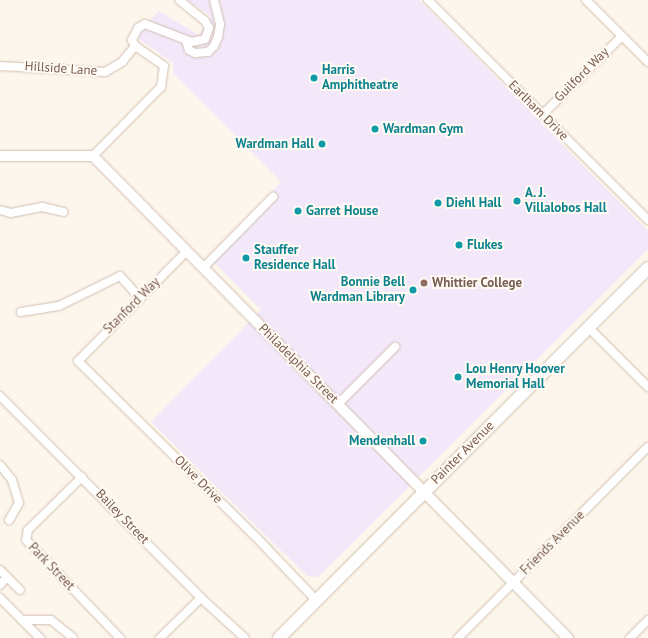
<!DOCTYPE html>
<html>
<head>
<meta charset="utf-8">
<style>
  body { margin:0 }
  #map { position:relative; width:648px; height:638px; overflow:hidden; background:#fdf6ec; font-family:"PT Sans",sans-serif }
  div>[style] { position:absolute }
  .education>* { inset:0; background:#f3e8fa }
  .roads { filter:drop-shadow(0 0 1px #d1beb0) drop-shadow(0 0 1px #d1beb0) }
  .minor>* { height:8px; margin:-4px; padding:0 4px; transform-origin:4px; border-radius:4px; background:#fff }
  .tertiary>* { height:10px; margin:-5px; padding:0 5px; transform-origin:5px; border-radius:5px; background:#fff }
  .secondary>* { height:12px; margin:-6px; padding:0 6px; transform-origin:6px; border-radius:6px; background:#fff }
  .dots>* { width:11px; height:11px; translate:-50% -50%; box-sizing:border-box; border:2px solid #fffaf3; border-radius:50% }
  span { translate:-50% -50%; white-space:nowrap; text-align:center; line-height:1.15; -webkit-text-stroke:4px #fffaf3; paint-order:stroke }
  .street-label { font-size:13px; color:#7a5c4d }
  .culture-label { font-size:13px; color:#0d838f; font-weight:700 }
  .left { translate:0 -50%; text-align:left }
  .right { translate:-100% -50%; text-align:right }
  .education-label { font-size:13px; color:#785e54; font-weight:700 }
</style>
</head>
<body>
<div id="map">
  <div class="education">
    <div style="clip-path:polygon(188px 0,419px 0,648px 231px,648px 249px,318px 577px,307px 576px,151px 422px,261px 310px,209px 257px,281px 182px,173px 73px,173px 63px,139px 39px,139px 32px,159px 11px,198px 35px,211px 17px)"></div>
  </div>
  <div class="roads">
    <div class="minor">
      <div style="left:428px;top:0;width:311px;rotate:45deg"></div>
      <div style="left:586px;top:0;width:88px;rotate:45deg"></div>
      <div style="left:186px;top:41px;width:9px;rotate:72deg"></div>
      <div style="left:189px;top:50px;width:7px;rotate:27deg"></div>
      <div style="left:195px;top:53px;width:13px;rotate:-4deg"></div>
      <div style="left:208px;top:52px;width:8px;rotate:-45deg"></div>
      <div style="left:214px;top:46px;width:10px;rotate:-66deg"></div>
      <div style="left:218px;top:37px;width:13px;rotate:-81deg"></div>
      <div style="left:220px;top:24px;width:25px;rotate:-104deg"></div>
      <div style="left:0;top:66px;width:105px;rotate:3.3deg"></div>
      <div style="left:105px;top:72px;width:20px;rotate:-30deg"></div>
      <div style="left:122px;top:62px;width:21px;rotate:-51deg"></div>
      <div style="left:542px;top:115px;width:112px;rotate:-44.6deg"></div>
      <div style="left:93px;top:156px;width:97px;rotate:-45.4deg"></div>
      <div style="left:161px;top:87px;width:21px;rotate:-82deg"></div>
      <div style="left:164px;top:66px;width:35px;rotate:-145deg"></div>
      <div style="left:135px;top:46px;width:7px;rotate:-117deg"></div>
      <div style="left:132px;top:40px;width:13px;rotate:-63deg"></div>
      <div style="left:138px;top:28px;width:8px;rotate:-30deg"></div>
      <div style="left:145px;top:24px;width:50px;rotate:21deg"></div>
      <div style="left:192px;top:42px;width:13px;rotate:-13deg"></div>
      <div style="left:205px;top:39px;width:12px;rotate:-70deg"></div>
      <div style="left:209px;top:28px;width:8px;rotate:-120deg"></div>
      <div style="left:205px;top:21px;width:33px;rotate:-141deg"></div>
      <div style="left:0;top:210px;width:11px;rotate:15deg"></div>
      <div style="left:11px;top:213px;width:32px;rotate:-11deg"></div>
      <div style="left:42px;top:207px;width:22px;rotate:13deg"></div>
      <div style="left:187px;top:251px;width:155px;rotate:134.7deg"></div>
      <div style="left:78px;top:361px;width:250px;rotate:44.7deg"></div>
      <div style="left:256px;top:537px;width:87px;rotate:46.4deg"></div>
      <div style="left:203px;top:268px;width:100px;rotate:-45.4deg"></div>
      <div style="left:21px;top:312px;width:38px;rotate:-9deg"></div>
      <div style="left:59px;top:306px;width:68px;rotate:-26.2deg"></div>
      <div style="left:120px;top:276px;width:30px;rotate:48deg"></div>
      <div style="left:588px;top:327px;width:85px;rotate:45deg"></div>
      <div style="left:0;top:396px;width:285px;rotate:45.1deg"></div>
      <div style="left:201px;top:598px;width:59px;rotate:42.3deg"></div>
      <div style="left:338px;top:404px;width:81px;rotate:-45deg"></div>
      <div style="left:0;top:465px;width:19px;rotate:51deg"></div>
      <div style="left:12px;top:480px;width:24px;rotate:73deg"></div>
      <div style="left:19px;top:503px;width:20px;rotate:120deg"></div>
      <div style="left:82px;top:477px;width:76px;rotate:135.5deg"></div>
      <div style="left:28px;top:530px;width:10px;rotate:101deg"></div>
      <div style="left:26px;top:540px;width:136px;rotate:46.2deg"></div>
      <div style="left:0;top:570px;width:28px;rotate:45deg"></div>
      <div style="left:0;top:585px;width:11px;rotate:-49deg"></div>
      <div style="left:0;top:598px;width:57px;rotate:45deg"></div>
      <div style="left:22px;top:620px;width:29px"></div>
      <div style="left:51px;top:620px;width:28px;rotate:39deg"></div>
      <div style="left:160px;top:638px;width:57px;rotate:-44.3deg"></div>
      <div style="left:458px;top:638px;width:269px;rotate:-45.2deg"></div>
      <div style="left:630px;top:638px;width:25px;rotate:-45deg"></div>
    </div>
    <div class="tertiary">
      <div style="left:0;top:156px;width:93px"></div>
      <div style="left:93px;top:156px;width:677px;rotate:45.42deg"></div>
    </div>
    <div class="secondary">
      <div style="left:279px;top:638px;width:523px;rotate:-45.08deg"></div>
    </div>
  </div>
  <div class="dots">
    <div style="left:314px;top:78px;background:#0f9aa8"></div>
    <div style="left:375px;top:129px;background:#0f9aa8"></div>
    <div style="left:322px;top:144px;background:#0f9aa8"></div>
    <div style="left:517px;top:201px;background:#0f9aa8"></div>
    <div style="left:438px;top:203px;background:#0f9aa8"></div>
    <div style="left:298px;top:211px;background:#0f9aa8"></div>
    <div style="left:459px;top:245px;background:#0f9aa8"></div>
    <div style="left:246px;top:258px;background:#0f9aa8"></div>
    <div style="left:424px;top:283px;background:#8d6e63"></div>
    <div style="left:413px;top:290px;background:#0f9aa8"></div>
    <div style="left:458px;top:377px;background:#0f9aa8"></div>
    <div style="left:423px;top:441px;background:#0f9aa8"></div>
  </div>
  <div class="street-label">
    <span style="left:61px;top:69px;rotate:4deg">Hillside Lane</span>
    <span style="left:582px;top:75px;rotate:-45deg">Guilford Way</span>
    <span style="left:538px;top:111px;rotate:45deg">Earlham Drive</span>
    <span style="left:132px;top:306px;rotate:-45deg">Stanford Way</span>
    <span style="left:298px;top:364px;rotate:45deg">Philadelphia Street</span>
    <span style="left:463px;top:453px;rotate:-45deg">Painter Avenue</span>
    <span style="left:198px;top:480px;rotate:45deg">Olive Drive</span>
    <span style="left:122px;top:517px;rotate:46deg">Bailey Street</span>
    <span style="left:553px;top:543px;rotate:-45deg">Friends Avenue</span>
    <span style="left:51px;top:567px;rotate:46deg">Park Street</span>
  </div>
  <div class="culture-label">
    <span class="left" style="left:322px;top:78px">Harris<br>Amphitheatre</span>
    <span class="left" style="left:383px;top:129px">Wardman Gym</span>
    <span class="right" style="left:314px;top:144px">Wardman Hall</span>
    <span class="left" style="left:525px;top:201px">A. J.<br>Villalobos Hall</span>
    <span class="left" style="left:446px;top:203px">Diehl Hall</span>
    <span class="left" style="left:306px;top:211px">Garret House</span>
    <span class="left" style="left:467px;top:245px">Flukes</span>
    <span class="left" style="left:254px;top:258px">Stauffer<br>Residence Hall</span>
    <span class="right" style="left:405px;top:290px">Bonnie Bell<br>Wardman Library</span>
    <span class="left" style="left:466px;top:377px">Lou Henry Hoover<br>Memorial Hall</span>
    <span class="right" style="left:415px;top:441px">Mendenhall</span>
  </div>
  <div class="education-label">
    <span class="left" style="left:432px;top:283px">Whittier College</span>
  </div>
</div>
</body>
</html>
